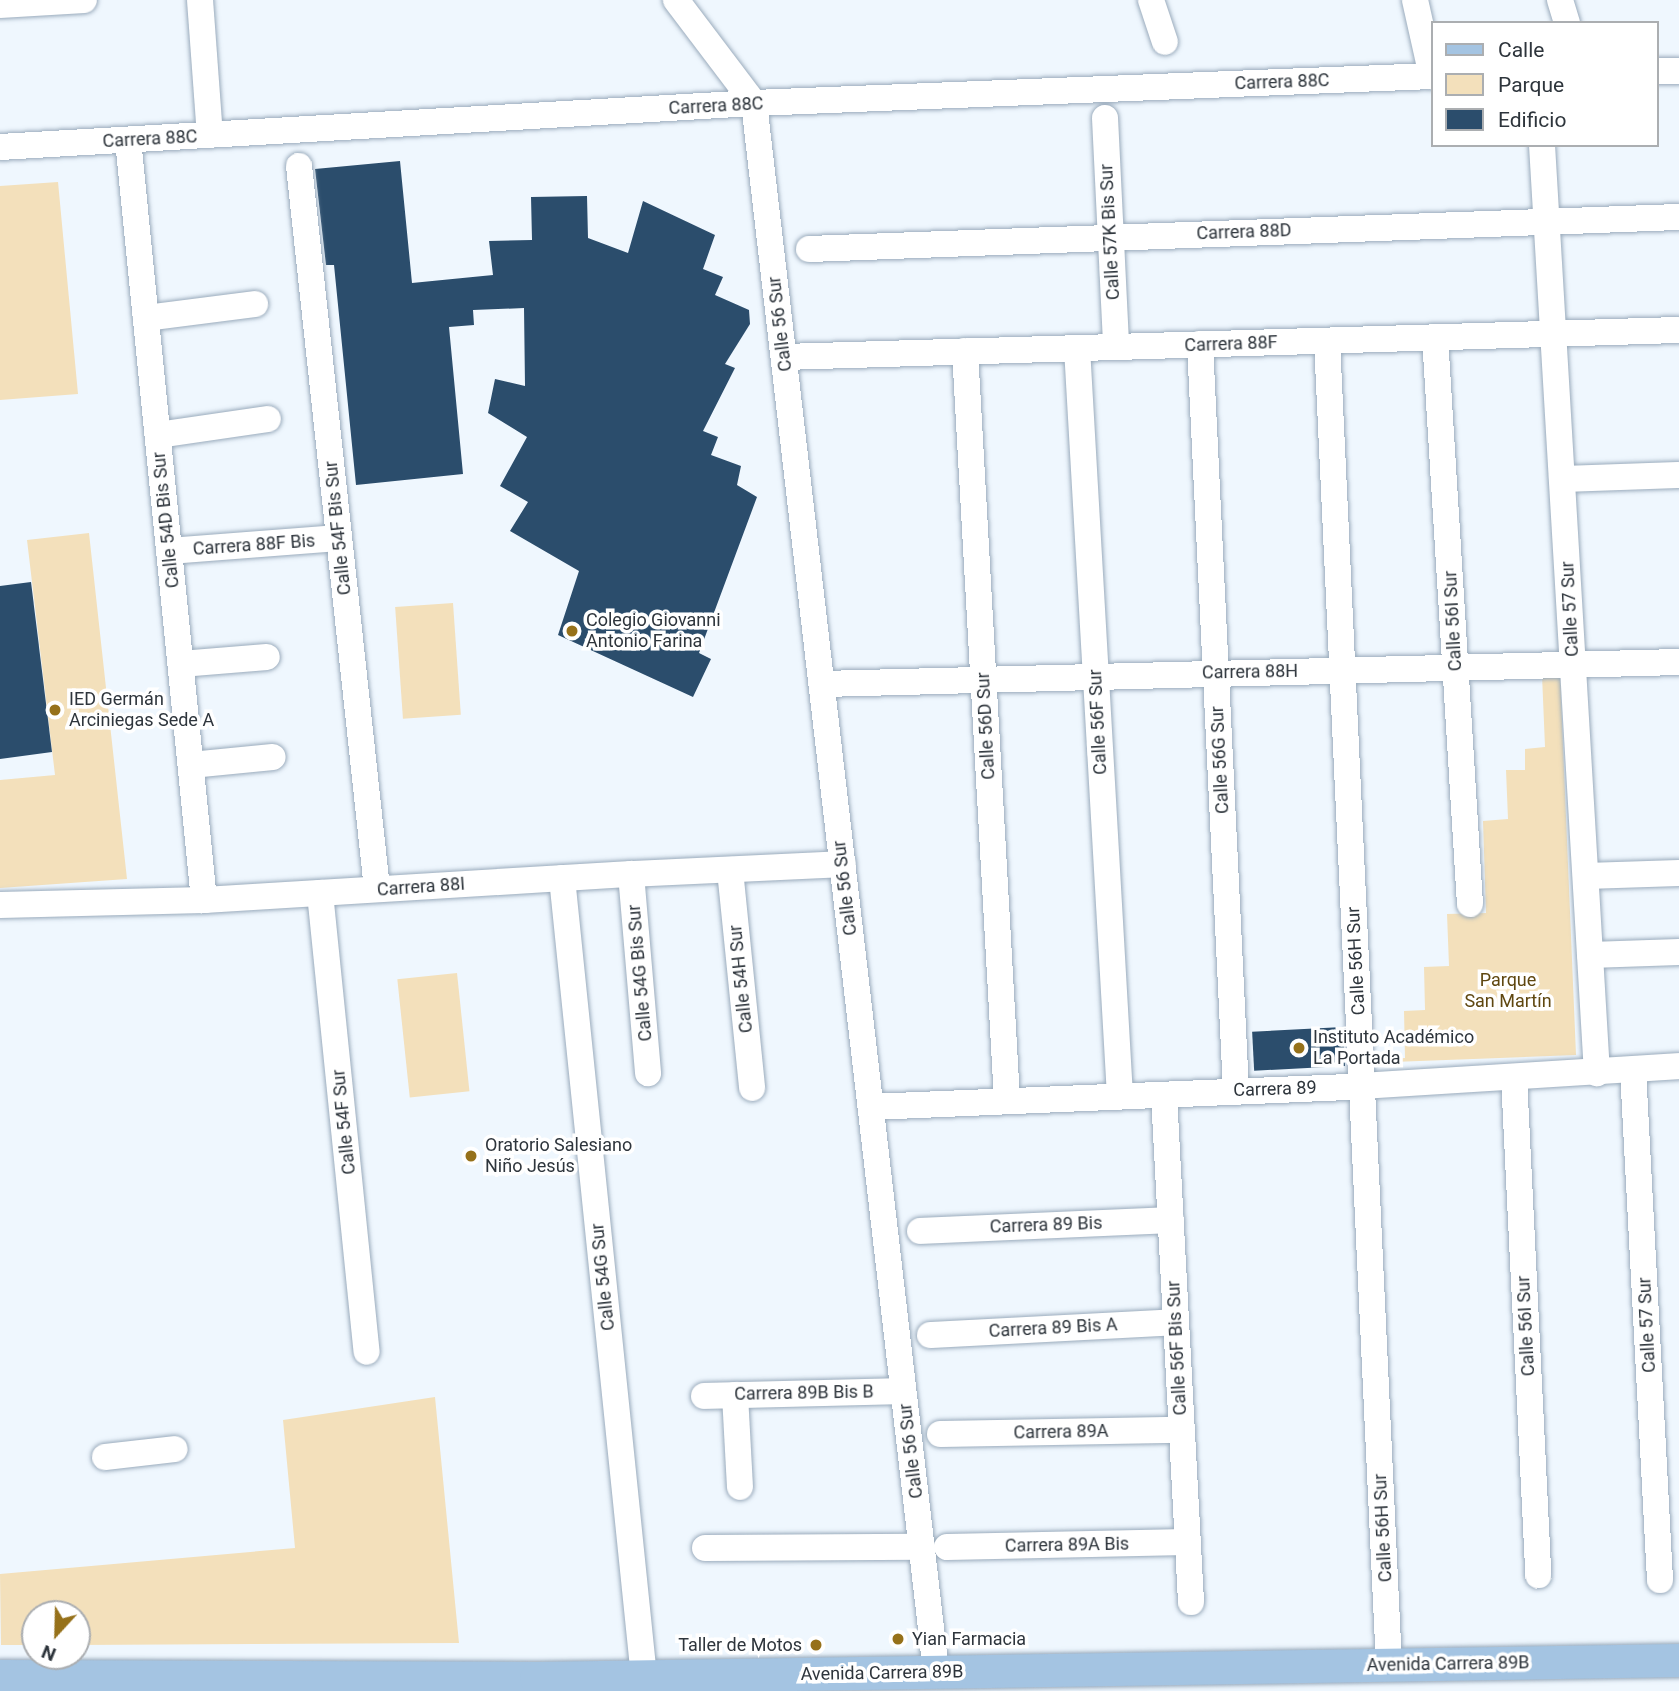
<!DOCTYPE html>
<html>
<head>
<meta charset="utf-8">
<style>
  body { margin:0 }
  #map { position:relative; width:1679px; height:1691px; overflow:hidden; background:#eff7fe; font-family:Roboto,sans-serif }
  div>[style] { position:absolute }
  .green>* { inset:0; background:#f3e0bb; transform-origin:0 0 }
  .building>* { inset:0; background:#2b4d6c; transform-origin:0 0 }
  .roads { filter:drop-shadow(0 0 2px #9aabbc) drop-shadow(0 0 2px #9aabbc) }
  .minor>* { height:26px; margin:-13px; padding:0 13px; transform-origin:13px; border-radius:13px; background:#fff }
  .major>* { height:33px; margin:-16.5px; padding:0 16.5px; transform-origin:16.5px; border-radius:16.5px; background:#a4c4e2 }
  .dots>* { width:19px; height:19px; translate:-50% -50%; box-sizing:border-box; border:4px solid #fff; border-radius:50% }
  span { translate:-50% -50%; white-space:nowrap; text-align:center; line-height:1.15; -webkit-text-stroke:7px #fff; paint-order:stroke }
  .street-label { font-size:18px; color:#2e353c }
  .poi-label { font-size:18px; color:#2e353c }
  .left { translate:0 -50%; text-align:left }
  .right { translate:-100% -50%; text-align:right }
  .park-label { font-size:18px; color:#5f4710 }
  .legend { position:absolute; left:1431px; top:21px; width:228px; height:126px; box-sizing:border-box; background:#fff; border:2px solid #abaeb1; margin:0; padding:9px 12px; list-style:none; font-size:21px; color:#2e353c }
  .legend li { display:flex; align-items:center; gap:14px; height:35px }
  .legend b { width:35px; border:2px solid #abaeb1 }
  .north { position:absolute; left:21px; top:1600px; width:70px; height:70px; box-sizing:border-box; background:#fff; border:2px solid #abaeb1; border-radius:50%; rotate:202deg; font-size:19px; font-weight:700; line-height:28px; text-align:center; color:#2e353c }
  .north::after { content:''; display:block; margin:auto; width:24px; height:32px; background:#96711a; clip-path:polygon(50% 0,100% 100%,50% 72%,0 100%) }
</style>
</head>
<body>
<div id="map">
  <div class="green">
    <div style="clip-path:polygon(58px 182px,78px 394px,0 400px,0 186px)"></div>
    <div style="clip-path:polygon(89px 533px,127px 879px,0 888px,0 780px,55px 775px,27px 540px)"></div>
    <div style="left:453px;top:603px;width:112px;height:58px;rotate:86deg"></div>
    <div style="clip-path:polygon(1560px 674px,1576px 1055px,1393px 1062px,1393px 1059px,1405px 1058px,1404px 1011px,1425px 1010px,1424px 967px,1449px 966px,1447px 914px,1486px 913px,1483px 821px,1508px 819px,1506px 770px,1525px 770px,1525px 749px,1545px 747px,1542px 675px)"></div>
    <div style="left:457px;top:973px;width:119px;height:60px;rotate:84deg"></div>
    <div style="clip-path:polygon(435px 1397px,459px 1643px,77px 1645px,77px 1614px,35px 1614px,35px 1645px,1px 1645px,0 1574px,295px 1548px,283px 1420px)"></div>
  </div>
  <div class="building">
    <div style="clip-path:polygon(400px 161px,412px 283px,493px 275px,489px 241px,532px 240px,531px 197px,587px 196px,588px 238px,628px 253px,643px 201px,715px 235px,703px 269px,723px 277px,715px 295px,749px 310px,750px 324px,725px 364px,735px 368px,703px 431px,718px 437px,711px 455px,741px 466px,737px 485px,757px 497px,699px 653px,711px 659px,693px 697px,558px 635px,579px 571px,510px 531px,528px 502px,500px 486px,527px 437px,488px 413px,495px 379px,525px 386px,524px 308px,473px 310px,474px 325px,449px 327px,463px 474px,356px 485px,334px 265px,326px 265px,315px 169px)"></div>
    <div style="clip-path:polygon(31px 582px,52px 752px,0 759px,0 586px)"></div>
    <div style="left:1343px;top:1027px;width:39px;height:91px;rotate:87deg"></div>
  </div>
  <div class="roads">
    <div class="minor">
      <div style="left:200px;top:0;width:135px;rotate:85.8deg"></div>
      <div style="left:676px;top:0;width:129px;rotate:52.9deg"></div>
      <div style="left:1151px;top:0;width:44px;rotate:71.6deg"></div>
      <div style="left:1415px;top:0;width:78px;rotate:77.4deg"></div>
      <div style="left:1560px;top:0;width:24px;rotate:73deg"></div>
      <div style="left:0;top:5px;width:84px;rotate:-3.4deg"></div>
      <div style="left:1656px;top:71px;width:23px"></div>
      <div style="left:754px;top:103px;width:1580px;rotate:83.38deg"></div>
      <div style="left:1105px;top:118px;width:229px;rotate:87.2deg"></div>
      <div style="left:128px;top:140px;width:764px;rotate:84.29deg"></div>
      <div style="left:1542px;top:145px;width:930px;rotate:86.61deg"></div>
      <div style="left:0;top:147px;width:755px;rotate:-3.34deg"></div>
      <div style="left:754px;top:103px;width:679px;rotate:-2.28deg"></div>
      <div style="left:299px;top:166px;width:727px;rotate:83.84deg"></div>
      <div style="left:809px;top:249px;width:871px;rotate:-2.11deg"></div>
      <div style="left:146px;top:318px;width:110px;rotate:-7.3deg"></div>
      <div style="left:1435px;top:337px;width:568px;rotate:86.47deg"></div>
      <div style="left:1327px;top:341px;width:1326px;rotate:87.32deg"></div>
      <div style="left:1200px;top:344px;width:748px;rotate:87.24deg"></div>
      <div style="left:1077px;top:348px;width:749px;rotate:86.71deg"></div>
      <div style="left:965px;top:351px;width:751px;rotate:86.79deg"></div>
      <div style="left:784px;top:357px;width:895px;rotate:-1.73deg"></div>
      <div style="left:158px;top:435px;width:111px;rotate:-8.3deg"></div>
      <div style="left:1562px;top:479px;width:117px;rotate:-2deg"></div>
      <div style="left:169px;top:551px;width:170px;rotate:-4.4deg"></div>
      <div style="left:181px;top:664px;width:86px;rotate:-4.7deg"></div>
      <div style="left:822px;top:684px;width:857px;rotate:-1.47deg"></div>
      <div style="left:191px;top:765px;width:82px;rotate:-5.6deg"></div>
      <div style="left:730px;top:870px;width:219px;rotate:84.2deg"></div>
      <div style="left:631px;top:874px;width:200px;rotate:85.1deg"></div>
      <div style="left:1586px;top:876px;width:93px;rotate:-1.8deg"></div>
      <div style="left:562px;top:878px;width:803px;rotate:84.14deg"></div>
      <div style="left:320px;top:893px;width:461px;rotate:84.2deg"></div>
      <div style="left:0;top:905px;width:204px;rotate:-1.4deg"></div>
      <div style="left:204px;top:900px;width:428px;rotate:-3.5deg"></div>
      <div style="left:631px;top:874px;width:212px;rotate:-2.7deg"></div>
      <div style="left:1590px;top:955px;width:89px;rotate:-1.9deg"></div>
      <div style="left:1633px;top:1070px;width:511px;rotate:86.97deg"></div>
      <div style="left:1514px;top:1077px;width:499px;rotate:87.2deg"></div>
      <div style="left:1164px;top:1095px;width:508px;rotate:86.95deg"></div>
      <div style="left:871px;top:1107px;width:491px;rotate:-2.4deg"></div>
      <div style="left:1362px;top:1086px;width:318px;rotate:-3.6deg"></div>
      <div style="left:920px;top:1231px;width:251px;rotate:-2.5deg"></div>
      <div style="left:930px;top:1335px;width:246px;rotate:-3deg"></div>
      <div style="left:735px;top:1395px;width:92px;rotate:86.9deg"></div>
      <div style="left:704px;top:1396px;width:199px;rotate:-1.4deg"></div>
      <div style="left:940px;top:1434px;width:241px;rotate:-1deg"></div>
      <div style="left:105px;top:1457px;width:70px;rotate:-6.5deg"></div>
      <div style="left:947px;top:1547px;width:240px;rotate:-1.2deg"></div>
      <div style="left:705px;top:1548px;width:217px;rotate:-0.3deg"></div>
    </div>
    <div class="major">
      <div style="left:0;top:1676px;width:536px;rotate:0.21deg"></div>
      <div style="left:536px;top:1678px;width:1143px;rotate:-0.9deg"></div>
    </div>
  </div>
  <div class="dots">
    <div style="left:572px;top:631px;background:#96711a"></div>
    <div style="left:55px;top:710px;background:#96711a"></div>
    <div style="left:1299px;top:1048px;background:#96711a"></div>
    <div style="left:471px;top:1156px;background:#96711a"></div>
    <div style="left:898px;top:1639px;background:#96711a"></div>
    <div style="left:816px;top:1645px;background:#96711a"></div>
  </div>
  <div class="street-label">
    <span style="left:1282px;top:82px;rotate:-2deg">Carrera 88C</span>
    <span style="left:716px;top:106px;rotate:-3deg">Carrera 88C</span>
    <span style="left:150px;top:139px;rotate:-3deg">Carrera 88C</span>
    <span style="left:1110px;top:232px;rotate:-93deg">Calle 57K Bis Sur</span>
    <span style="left:1244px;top:232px;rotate:-2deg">Carrera 88D</span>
    <span style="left:780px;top:324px;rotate:-97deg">Calle 56 Sur</span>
    <span style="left:1231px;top:344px;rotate:-2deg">Carrera 88F</span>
    <span style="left:166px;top:520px;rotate:-96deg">Calle 54D Bis Sur</span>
    <span style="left:338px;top:528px;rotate:-96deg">Calle 54F Bis Sur</span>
    <span style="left:254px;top:545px;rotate:-4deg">Carrera 88F Bis</span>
    <span style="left:1570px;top:609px;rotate:-93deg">Calle 57 Sur</span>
    <span style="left:1453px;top:621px;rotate:-93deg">Calle 56I Sur</span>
    <span style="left:1250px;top:672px;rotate:-1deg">Carrera 88H</span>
    <span style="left:1098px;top:722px;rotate:-93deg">Calle 56F Sur</span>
    <span style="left:986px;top:726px;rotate:-93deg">Calle 56D Sur</span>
    <span style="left:1220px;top:760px;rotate:-93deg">Calle 56G Sur</span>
    <span style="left:421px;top:887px;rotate:-4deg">Carrera 88I</span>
    <span style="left:845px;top:888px;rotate:-97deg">Calle 56 Sur</span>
    <span style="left:1356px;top:961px;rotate:-93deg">Calle 56H Sur</span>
    <span style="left:640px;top:973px;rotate:-95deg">Calle 54G Bis Sur</span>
    <span style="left:741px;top:979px;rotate:-96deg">Calle 54H Sur</span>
    <span style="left:1275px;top:1089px;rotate:-2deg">Carrera 89</span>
    <span style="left:344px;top:1122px;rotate:-96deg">Calle 54F Sur</span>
    <span style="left:1046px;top:1225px;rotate:-2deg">Carrera 89 Bis</span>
    <span style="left:603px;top:1277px;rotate:-96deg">Calle 54G Sur</span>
    <span style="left:1647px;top:1325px;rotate:-93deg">Calle 57 Sur</span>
    <span style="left:1526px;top:1326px;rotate:-93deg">Calle 56I Sur</span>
    <span style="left:1053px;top:1328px;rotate:-3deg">Carrera 89 Bis A</span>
    <span style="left:1177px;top:1348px;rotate:-93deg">Calle 56F Bis Sur</span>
    <span style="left:804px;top:1393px;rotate:-1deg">Carrera 89B Bis B</span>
    <span style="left:1061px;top:1432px;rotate:-1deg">Carrera 89A</span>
    <span style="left:911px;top:1451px;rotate:-97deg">Calle 56 Sur</span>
    <span style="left:1383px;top:1528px;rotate:-93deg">Calle 56H Sur</span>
    <span style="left:1067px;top:1545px;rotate:-1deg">Carrera 89A Bis</span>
    <span style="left:1448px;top:1664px;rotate:-1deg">Avenida Carrera 89B</span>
    <span style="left:882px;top:1673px;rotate:-1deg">Avenida Carrera 89B</span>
  </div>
  <div class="poi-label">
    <span class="left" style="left:586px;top:631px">Colegio Giovanni<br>Antonio Farina</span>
    <span class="left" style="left:69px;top:710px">IED Germán<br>Arciniegas Sede A</span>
    <span class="left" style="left:1313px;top:1048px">Instituto Académico<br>La Portada</span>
    <span class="left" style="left:485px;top:1156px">Oratorio Salesiano<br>Niño Jesús</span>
    <span class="left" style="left:912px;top:1639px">Yian Farmacia</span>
    <span class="right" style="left:802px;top:1645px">Taller de Motos</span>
  </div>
  <div class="park-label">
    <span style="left:1508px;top:991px">Parque<br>San Martín</span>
  </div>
  <ul class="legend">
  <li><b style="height:9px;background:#a4c4e2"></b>Calle</li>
  <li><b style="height:19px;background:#f3e0bb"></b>Parque</li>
  <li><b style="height:19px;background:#2b4d6c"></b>Edificio</li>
  </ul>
  <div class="north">N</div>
</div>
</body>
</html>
